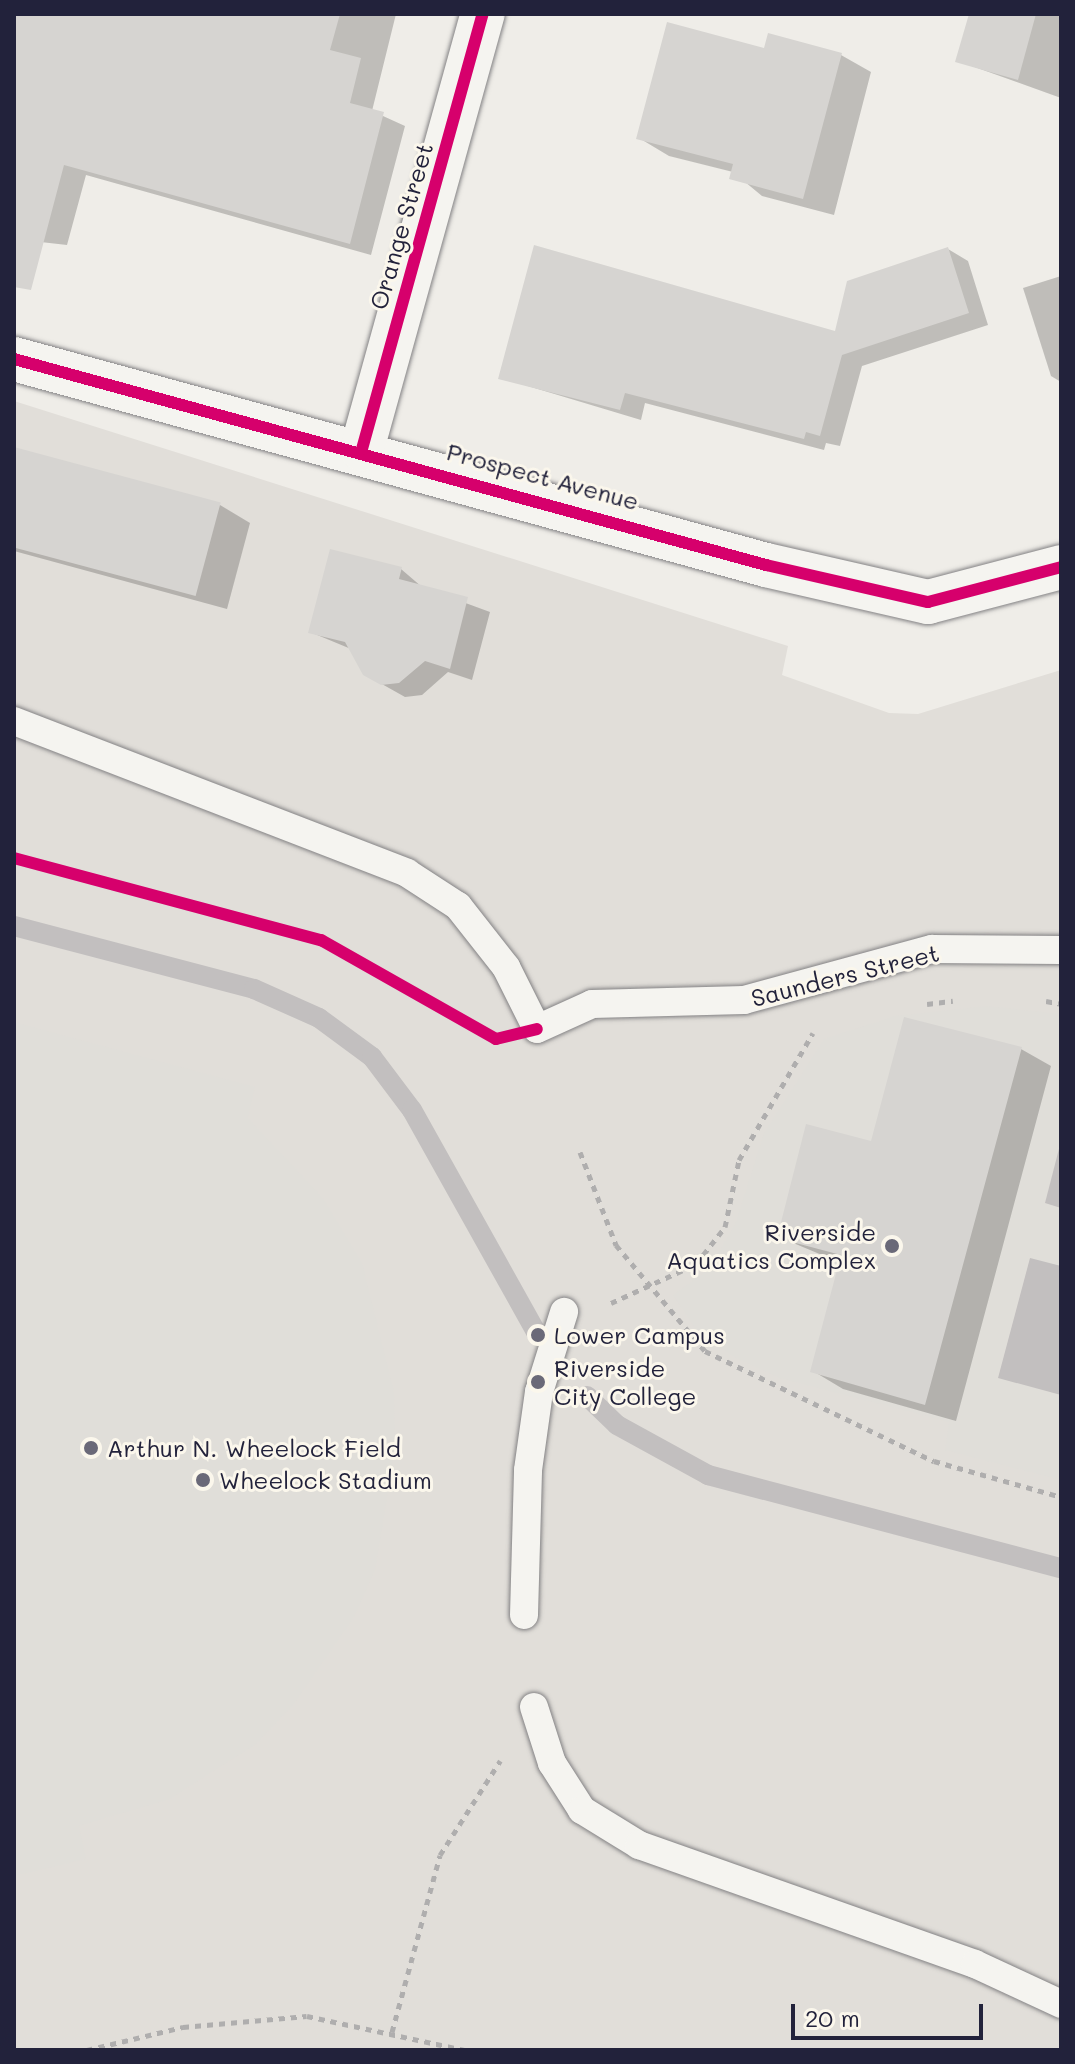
<!DOCTYPE html>
<html>
<head>
<meta charset="utf-8">
<style>
  body { margin:0 }
  #map { position:relative; width:1075px; height:2064px; overflow:hidden; background:#efede8; font-family:Mali,sans-serif }
  div>[style] { position:absolute }
  .built>* { inset:0; background:#e1ded9 }
  .green>* { inset:0; background:#e0ded9 }
  .water>* { inset:0; background:#c2bfbf }
  .shadow>* { inset:0; background:#0003 }
  .stream>* { height:20px; margin:-10px; padding:0 10px; transform-origin:10px; border-radius:10px; background:#c2bfbf }
  .building>* { inset:0; background:#d6d4d1; transform-origin:0 0 }
  .path>* { height:5px; margin-top:-2.5px; transform-origin:0; background:repeating-linear-gradient(90deg,#afaeae 0 6px,transparent 0 12px) }
  .roads { filter:drop-shadow(0 0 2px #838284) drop-shadow(0 0 2px #838284) }
  .service>* { height:28px; margin:-14px; padding:0 14px; transform-origin:14px; border-radius:14px; background:#f5f4f0 }
  .minor>* { height:44px; margin:-22px; padding:0 22px; transform-origin:22px; border-radius:22px; background:#f5f4f0 }
  .cycleway>* { height:12px; margin:-6px; padding:0 6px; transform-origin:6px; border-radius:6px; background:#d6006c }
  .dots>* { width:22px; height:22px; translate:-50% -50%; box-sizing:border-box; border:4px solid #fbf7ec; border-radius:50% }
  span { translate:-50% -50%; white-space:nowrap; text-align:center; line-height:1.15; -webkit-text-stroke:6px #fbf7ec; paint-order:stroke }
  .street-label { font-size:24px; color:#22223b }
  .poi-label { font-size:24px; color:#22223b }
  .right { translate:-100% -50%; text-align:right }
  .left { translate:0 -50%; text-align:left }
  .frame { position:absolute; inset:0; border:16px solid #22223b; pointer-events:none }
  .scale { position:absolute; left:791px; top:2004px; width:192px; height:36px; box-sizing:border-box; border:4px solid #22223b; border-top:0; padding-left:10px; font-size:24px; line-height:28px; white-space:nowrap; color:#22223b; -webkit-text-stroke:6px #fbf7ec; paint-order:stroke }
</style>
</head>
<body>
<div id="map">
  <div class="built">
    <div style="clip-path:polygon(14px 401px,788px 646px,782px 675px,889px 713px,918px 714px,1061px 670px,1061px 2050px,14px 2050px)"></div>
  </div>
  <div class="green">
    <div style="clip-path:polygon(987px 1006px,1061px 1014px,1061px 1480px,945px 1450px,949px 1422px,780px 1378px,736px 1358px,696px 1330px,673px 1295px,709px 1269px,736px 1222px,764px 1133px,824px 1039px,895px 1016px)"></div>
    <div style="clip-path:polygon(14px 1022px,255px 1087px,248px 1118px,323px 1198px,362px 1263px,394px 1392px,395px 1448px,375px 1570px,354px 1617px,294px 1704px,256px 1744px,170px 1799px,79px 1826px,86px 1859px,14px 1876px)"></div>
  </div>
  <div class="water">
    <div style="clip-path:polygon(1061px 1141px,1061px 1208px,1045px 1203px)"></div>
    <div style="clip-path:polygon(1030px 1258px,1061px 1266px,1061px 1395px,998px 1378px)"></div>
  </div>
  <div class="shadow">
    <div style="clip-path:polygon(14px 14px,396px 14px,372px 111px,405px 126px,371px 255px,86px 175px,67px 245px,14px 239px)"></div>
    <div style="clip-path:polygon(970px 14px,1061px 14px,1061px 98px,958px 61px)"></div>
    <div style="clip-path:polygon(841px 55px,871px 72px,834px 215px,762px 196px,733px 172px,669px 156px,639px 138px)"></div>
    <div style="clip-path:polygon(948px 249px,968px 261px,988px 325px,862px 366px,840px 446px,826px 443px,824px 450px,645px 403px,641px 420px,501px 378px,837px 333px)"></div>
    <div style="clip-path:polygon(1061px 276px,1061px 382px,1051px 376px,1023px 288px)"></div>
    <div style="clip-path:polygon(14px 449px,220px 505px,250px 523px,227px 609px,14px 551px)"></div>
    <div style="clip-path:polygon(401px 569px,422px 587px,490px 612px,472px 680px,448px 672px,422px 695px,405px 697px,364px 674px,351px 649px,310px 632px)"></div>
    <div style="clip-path:polygon(1021px 1049px,1051px 1066px,956px 1421px,843px 1389px,813px 1371px,841px 1263px,779px 1237px,873px 1143px)"></div>
  </div>
  <div class="stream">
    <div style="left:14px;top:926px;width:248px;rotate:14.7deg"></div>
    <div style="left:254px;top:989px;width:71px;rotate:24deg"></div>
    <div style="left:319px;top:1018px;width:66px;rotate:36.3deg"></div>
    <div style="left:372px;top:1057px;width:66px;rotate:53deg"></div>
    <div style="left:412px;top:1110px;width:257px;rotate:60.8deg"></div>
    <div style="left:587px;top:1396px;width:42px;rotate:44deg"></div>
    <div style="left:617px;top:1425px;width:104px;rotate:28.8deg"></div>
    <div style="left:708px;top:1475px;width:365px;rotate:14.8deg"></div>
  </div>
  <div class="building">
    <div style="clip-path:polygon(14px 14px,340px 14px,330px 50px,361px 58px,350px 103px,384px 112px,350px 244px,64px 165px,31px 290px,14px 287px)"></div>
    <div style="clip-path:polygon(969px 14px,1036px 14px,1018px 80px,955px 62px)"></div>
    <div style="clip-path:polygon(667px 22px,764px 48px,768px 33px,842px 53px,803px 199px,729px 179px,733px 164px,636px 139px)"></div>
    <div style="clip-path:polygon(534px 245px,835px 331px,847px 281px,948px 247px,969px 313px,842px 355px,820px 436px,806px 432px,804px 439px,625px 393px,620px 410px,498px 379px)"></div>
    <div style="left:14px;top:447px;width:214px;height:97px;rotate:15deg"></div>
    <div style="clip-path:polygon(330px 549px,402px 567px,399px 579px,468px 597px,450px 669px,425px 661px,399px 683px,381px 685px,363px 675px,345px 642px,308px 633px)"></div>
    <div style="clip-path:polygon(904px 1017px,1022px 1047px,925px 1405px,810px 1372px,841px 1255px,777px 1238px,806px 1124px,871px 1141px)"></div>
  </div>
  <div class="path">
    <div style="left:1046px;top:1001px;width:15px;rotate:11deg"></div>
    <div style="left:927px;top:1004px;width:26px;rotate:-7deg"></div>
    <div style="left:580px;top:1152px;width:100px;rotate:68.8deg"></div>
    <div style="left:616px;top:1245px;width:138px;rotate:50deg"></div>
    <div style="left:705px;top:1351px;width:254px;rotate:25.7deg"></div>
    <div style="left:934px;top:1461px;width:132px;rotate:15.8deg"></div>
    <div style="left:611px;top:1303px;width:94px;rotate:-24.6deg"></div>
    <div style="left:696px;top:1264px;width:47px;rotate:-51.9deg"></div>
    <div style="left:725px;top:1227px;width:68px;rotate:-78.2deg"></div>
    <div style="left:739px;top:1160px;width:147px;rotate:-59.8deg"></div>
    <div style="left:392px;top:2032px;width:183px;rotate:-74.8deg"></div>
    <div style="left:440px;top:1855px;width:112px;rotate:-57.4deg"></div>
    <div style="left:87px;top:2050px;width:99px;rotate:-13.5deg"></div>
    <div style="left:183px;top:2027px;width:124px;rotate:-5.1deg"></div>
    <div style="left:307px;top:2016px;width:161px;rotate:12.2deg"></div>
  </div>
  <div class="roads">
    <div class="service">
      <div style="left:14px;top:721px;width:421px;rotate:21.1deg"></div>
      <div style="left:407px;top:873px;width:61px;rotate:32.9deg"></div>
      <div style="left:458px;top:906px;width:78px;rotate:51.8deg"></div>
      <div style="left:506px;top:967px;width:69px;rotate:63.4deg"></div>
      <div style="left:537px;top:1029px;width:60px;rotate:-24.4deg"></div>
      <div style="left:592px;top:1004px;width:152px;rotate:-1.5deg"></div>
      <div style="left:744px;top:1000px;width:195px;rotate:-15.2deg"></div>
      <div style="left:932px;top:949px;width:129px;rotate:0.4deg"></div>
      <div style="left:524px;top:1615px;width:145px;rotate:-88.4deg"></div>
      <div style="left:528px;top:1470px;width:79px;rotate:-82deg"></div>
      <div style="left:539px;top:1392px;width:84px;rotate:-72.6deg"></div>
      <div style="left:534px;top:1707px;width:59px;rotate:72.2deg"></div>
      <div style="left:552px;top:1763px;width:56px;rotate:57.4deg"></div>
      <div style="left:582px;top:1810px;width:67px;rotate:31.6deg"></div>
      <div style="left:639px;top:1845px;width:356px;rotate:19.5deg"></div>
      <div style="left:975px;top:1964px;width:95px;rotate:24.9deg"></div>
    </div>
    <div class="minor">
      <div style="left:14px;top:359px;width:780px;rotate:15.32deg"></div>
      <div style="left:766px;top:565px;width:166px;rotate:12.9deg"></div>
      <div style="left:928px;top:602px;width:138px;rotate:-14.7deg"></div>
      <div style="left:362px;top:449px;width:452px;rotate:-74.5deg"></div>
    </div>
  </div>
  <div class="cycleway">
    <div style="left:14px;top:359px;width:780px;rotate:15.32deg"></div>
    <div style="left:766px;top:565px;width:166px;rotate:12.9deg"></div>
    <div style="left:928px;top:602px;width:138px;rotate:-14.7deg"></div>
    <div style="left:362px;top:449px;width:452px;rotate:-74.5deg"></div>
    <div style="left:14px;top:858px;width:318px;rotate:15deg"></div>
    <div style="left:321px;top:940px;width:201px;rotate:29.5deg"></div>
    <div style="left:496px;top:1039px;width:42px;rotate:-13.7deg"></div>
  </div>
  <div class="dots">
    <div style="left:892px;top:1246px;background:#6a6978"></div>
    <div style="left:538px;top:1335px;background:#6a6978"></div>
    <div style="left:538px;top:1382px;background:#6a6978"></div>
    <div style="left:91px;top:1448px;background:#6a6978"></div>
    <div style="left:203px;top:1480px;background:#6a6978"></div>
  </div>
  <div class="street-label">
    <span style="left:401px;top:226px;rotate:-74deg">Orange Street</span>
    <span style="left:543px;top:476px;rotate:15deg">Prospect Avenue</span>
    <span style="left:845px;top:975px;rotate:-14deg">Saunders Street</span>
  </div>
  <div class="poi-label">
    <span class="right" style="left:876px;top:1246px">Riverside<br>Aquatics Complex</span>
    <span class="left" style="left:554px;top:1335px">Lower Campus</span>
    <span class="left" style="left:554px;top:1382px">Riverside<br>City College</span>
    <span class="left" style="left:107px;top:1448px">Arthur N. Wheelock Field</span>
    <span class="left" style="left:219px;top:1480px">Wheelock Stadium</span>
  </div>
  <div class="frame"></div>
  <div class="scale">20 m</div>
</div>
</body>
</html>
